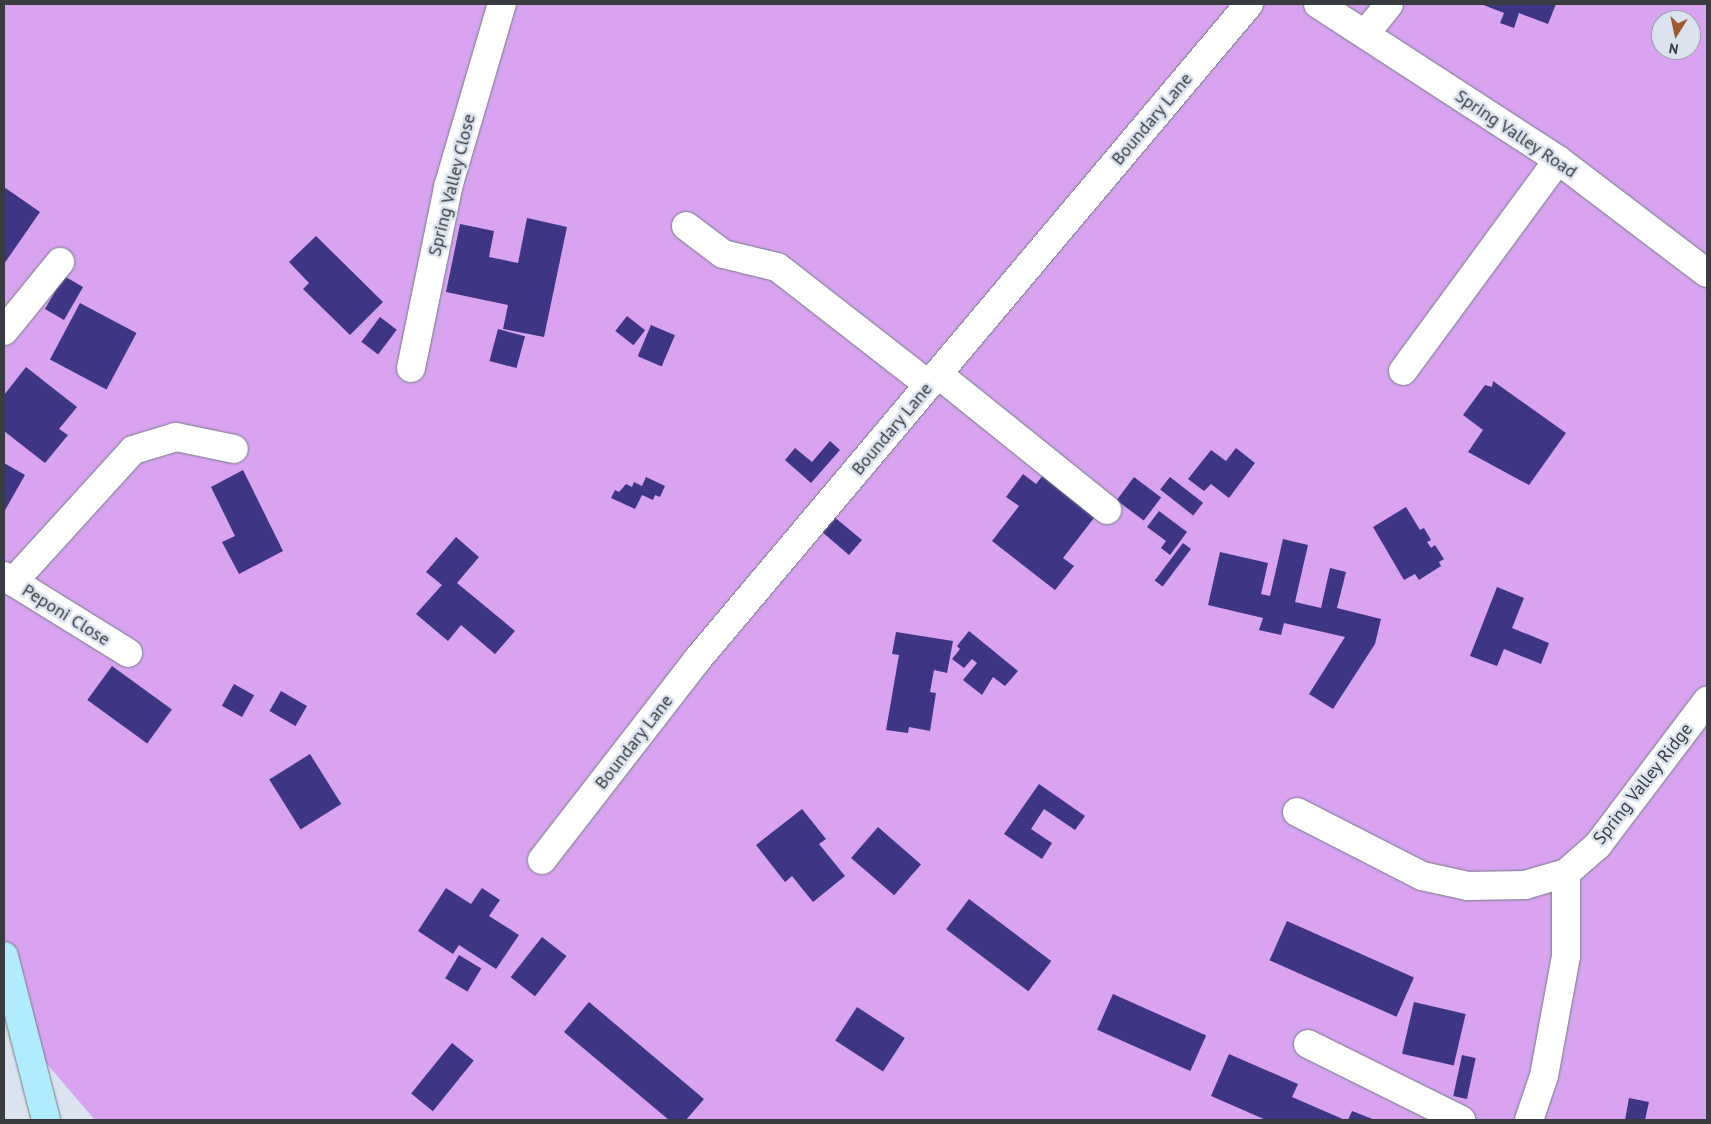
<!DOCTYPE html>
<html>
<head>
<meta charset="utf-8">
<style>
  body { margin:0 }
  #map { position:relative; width:1711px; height:1124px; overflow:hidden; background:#dbe3ee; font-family:"PT Sans",sans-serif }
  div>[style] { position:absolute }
  .green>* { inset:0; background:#d9a3f0 }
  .building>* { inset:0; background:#3f3585; transform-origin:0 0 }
  .roads { filter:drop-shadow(0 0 1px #747c85) drop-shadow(0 0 1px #747c85) }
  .minor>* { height:28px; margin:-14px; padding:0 14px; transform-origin:14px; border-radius:14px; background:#fff }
  .major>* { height:28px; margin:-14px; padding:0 14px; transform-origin:14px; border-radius:14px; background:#b1ebfe }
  span { translate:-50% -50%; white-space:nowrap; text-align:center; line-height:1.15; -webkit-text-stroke:5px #dbe3ee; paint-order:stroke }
  .street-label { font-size:18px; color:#383b3f }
  .frame { position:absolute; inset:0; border:5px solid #383b3f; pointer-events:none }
  .north { position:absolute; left:1651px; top:10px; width:50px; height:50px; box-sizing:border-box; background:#dbe3ee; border:1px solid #9aa0a8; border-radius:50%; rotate:190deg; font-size:14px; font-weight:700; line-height:20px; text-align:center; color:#383b3f }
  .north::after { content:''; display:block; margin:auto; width:18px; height:22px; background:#9f592f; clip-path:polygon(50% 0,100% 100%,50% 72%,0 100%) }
</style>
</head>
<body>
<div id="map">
  <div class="green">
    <div style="clip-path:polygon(evenodd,4px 4px,1707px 4px,1707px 1120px,95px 1120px,4px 1014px,4px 4px,1661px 20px,1691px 20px,1691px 50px,1661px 50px,1661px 20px)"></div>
  </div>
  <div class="building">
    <div style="clip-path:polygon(1481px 4px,1556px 4px,1548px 24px,1519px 13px,1514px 28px,1500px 23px,1504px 13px)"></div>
    <div style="clip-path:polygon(4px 187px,40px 212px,4px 264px)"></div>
    <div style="clip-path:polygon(527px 218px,567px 227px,544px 337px,503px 329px,508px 305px,446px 292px,460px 224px,494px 231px,489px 257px,518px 263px)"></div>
    <div style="clip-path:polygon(316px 236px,383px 302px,350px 335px,303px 289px,309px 283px,289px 262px)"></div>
    <div style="left:64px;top:276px;width:22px;height:38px;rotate:30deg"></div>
    <div style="left:80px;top:303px;width:64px;height:64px;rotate:28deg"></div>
    <div style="left:627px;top:316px;width:23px;height:19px;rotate:38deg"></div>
    <div style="left:380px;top:317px;width:21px;height:31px;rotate:37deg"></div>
    <div style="left:651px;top:325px;width:26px;height:34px;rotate:23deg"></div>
    <div style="left:498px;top:329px;width:28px;height:33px;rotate:15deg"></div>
    <div style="clip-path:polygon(26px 367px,77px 407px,59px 429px,68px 435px,45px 463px,4px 431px,4px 395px)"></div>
    <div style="clip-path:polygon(1493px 381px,1566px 433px,1529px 485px,1468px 452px,1483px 430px,1463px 415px,1485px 385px,1492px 387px)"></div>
    <div style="clip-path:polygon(830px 441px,840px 450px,811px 483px,785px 460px,795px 448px,812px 462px)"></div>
    <div style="clip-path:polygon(1236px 448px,1255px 463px,1229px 498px,1211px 484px,1204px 491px,1188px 479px,1211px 450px,1226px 461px)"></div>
    <div style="clip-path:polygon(4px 463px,25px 475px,4px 512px)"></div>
    <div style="clip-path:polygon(243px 470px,283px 551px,239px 574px,222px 542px,235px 536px,211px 487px)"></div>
    <div style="clip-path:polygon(1023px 474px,1036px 484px,1044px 474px,1097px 514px,1063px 558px,1074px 566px,1055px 590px,992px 541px,1019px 506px,1006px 497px)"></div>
    <div style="clip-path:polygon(646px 477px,665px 486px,660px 497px,655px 495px,653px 500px,642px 495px,635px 509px,611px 498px,615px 490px,619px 492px,626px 484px,632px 487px,634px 482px,642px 486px)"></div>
    <div style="left:1134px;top:477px;width:34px;height:29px;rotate:37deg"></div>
    <div style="left:1170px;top:477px;width:42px;height:16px;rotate:38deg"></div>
    <div style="clip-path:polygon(1406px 507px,1420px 530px,1424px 528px,1431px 540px,1427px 542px,1431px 548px,1435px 545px,1444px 559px,1439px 562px,1441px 566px,1419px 580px,1415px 574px,1404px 580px,1373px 527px)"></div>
    <div style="clip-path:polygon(827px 511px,862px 540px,849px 555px,821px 531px)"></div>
    <div style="clip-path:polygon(1159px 511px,1187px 532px,1170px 555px,1161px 548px,1166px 541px,1147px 527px)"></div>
    <div style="clip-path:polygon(456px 537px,479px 557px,457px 583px,515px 631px,495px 654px,461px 625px,448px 641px,416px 614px,442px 585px,426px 572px)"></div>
    <div style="clip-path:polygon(1283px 539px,1308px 545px,1295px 602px,1321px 608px,1330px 568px,1346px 572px,1337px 608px,1381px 619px,1375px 644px,1333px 709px,1309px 694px,1345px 637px,1284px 623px,1281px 635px,1259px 630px,1263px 618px,1208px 605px,1220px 552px,1268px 563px,1261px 594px,1270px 596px)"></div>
    <div style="left:1183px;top:543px;width:10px;height:47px;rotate:37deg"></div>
    <div style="clip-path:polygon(1497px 587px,1524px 598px,1512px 628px,1549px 643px,1541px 664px,1504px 649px,1497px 666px,1470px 656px)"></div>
    <div style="clip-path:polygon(969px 631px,1018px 671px,1005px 686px,993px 677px,982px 695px,963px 680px,977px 663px,972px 659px,964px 668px,952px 659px,960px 649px,957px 646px)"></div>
    <div style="clip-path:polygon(896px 632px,953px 641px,947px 673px,934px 670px,930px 692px,936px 693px,930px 731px,909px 727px,908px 733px,886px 730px,899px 655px,892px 654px)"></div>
    <div style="left:112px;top:666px;width:74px;height:42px;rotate:36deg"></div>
    <div style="left:234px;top:684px;width:23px;height:25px;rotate:29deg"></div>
    <div style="left:281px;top:691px;width:30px;height:23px;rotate:30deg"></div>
    <div style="left:310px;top:754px;width:59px;height:48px;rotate:58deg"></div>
    <div style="clip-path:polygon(1039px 784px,1085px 816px,1075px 830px,1044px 809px,1031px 829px,1052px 843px,1042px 859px,1004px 834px)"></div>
    <div style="clip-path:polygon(802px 809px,826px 839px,819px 844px,845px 876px,813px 902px,792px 876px,785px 882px,756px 845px)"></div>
    <div style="left:878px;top:827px;width:57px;height:41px;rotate:41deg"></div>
    <div style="clip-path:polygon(446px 888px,471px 904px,482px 888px,500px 900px,489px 916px,519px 935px,496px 969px,459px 945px,453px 954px,418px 931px)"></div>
    <div style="left:969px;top:899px;width:103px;height:38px;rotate:37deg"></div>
    <div style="left:1287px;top:921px;width:139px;height:43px;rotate:24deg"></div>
    <div style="left:542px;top:937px;width:31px;height:51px;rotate:38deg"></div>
    <div style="left:459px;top:955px;width:26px;height:27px;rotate:31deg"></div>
    <div style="left:1113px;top:994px;width:102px;height:39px;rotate:24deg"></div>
    <div style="clip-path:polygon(589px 1002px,704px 1099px,686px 1120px,669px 1120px,564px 1032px)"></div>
    <div style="left:1414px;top:1002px;width:53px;height:53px;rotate:13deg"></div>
    <div style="left:857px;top:1007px;width:57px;height:40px;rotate:33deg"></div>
    <div style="left:452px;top:1043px;width:28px;height:65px;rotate:39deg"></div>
    <div style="clip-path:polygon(1229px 1054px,1298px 1084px,1292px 1097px,1345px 1120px,1266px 1120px,1211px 1096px)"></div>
    <div style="left:1462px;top:1055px;width:14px;height:42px;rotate:12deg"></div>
    <div style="clip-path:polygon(1629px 1098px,1649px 1102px,1645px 1120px,1625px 1120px)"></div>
    <div style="clip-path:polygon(1352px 1111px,1375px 1120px,1348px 1120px)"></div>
  </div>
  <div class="roads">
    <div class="minor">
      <div style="left:1318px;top:4px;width:286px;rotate:33deg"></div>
      <div style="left:1558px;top:160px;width:187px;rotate:37.2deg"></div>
      <div style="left:1365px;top:34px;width:38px;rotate:-51deg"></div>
      <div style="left:686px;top:226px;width:46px;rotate:37.1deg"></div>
      <div style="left:723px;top:254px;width:56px;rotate:13.5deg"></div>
      <div style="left:777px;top:267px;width:10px;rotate:37deg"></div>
      <div style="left:785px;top:273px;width:182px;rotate:37.9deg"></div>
      <div style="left:4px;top:331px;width:89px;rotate:-50.9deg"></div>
      <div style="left:411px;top:368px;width:185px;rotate:-78.4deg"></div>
      <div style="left:448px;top:187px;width:191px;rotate:-73.6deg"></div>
      <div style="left:1403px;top:371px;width:262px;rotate:-53.7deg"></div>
      <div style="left:938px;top:374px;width:217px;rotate:38.8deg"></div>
      <div style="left:4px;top:576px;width:146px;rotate:31.8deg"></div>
      <div style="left:13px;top:582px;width:178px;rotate:-47.7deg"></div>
      <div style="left:133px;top:450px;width:45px;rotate:-16.8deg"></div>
      <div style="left:176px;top:437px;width:59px;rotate:11.7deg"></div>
      <div style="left:1297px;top:812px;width:140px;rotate:27.1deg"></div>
      <div style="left:1422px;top:876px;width:47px;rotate:12.3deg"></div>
      <div style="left:1468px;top:886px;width:57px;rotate:-1deg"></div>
      <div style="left:1525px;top:885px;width:43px;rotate:-16.3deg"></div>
      <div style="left:1566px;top:873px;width:43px;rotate:-41.2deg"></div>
      <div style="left:1598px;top:845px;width:181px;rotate:-52.9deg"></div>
      <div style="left:542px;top:860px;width:253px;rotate:-52.2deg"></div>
      <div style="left:697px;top:660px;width:857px;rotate:-49.92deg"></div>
      <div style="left:1308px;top:1044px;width:171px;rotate:26.4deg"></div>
      <div style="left:1529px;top:1120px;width:46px;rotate:-71.2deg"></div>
      <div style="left:1544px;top:1076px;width:122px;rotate:-79.6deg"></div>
      <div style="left:1566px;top:956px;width:83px;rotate:-90deg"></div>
    </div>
    <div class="major">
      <div style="left:4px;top:956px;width:169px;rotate:75.6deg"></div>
    </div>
  </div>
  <div class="street-label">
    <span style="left:1152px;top:119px;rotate:-50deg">Boundary Lane</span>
    <span style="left:1516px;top:134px;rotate:34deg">Spring Valley Road</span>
    <span style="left:452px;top:185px;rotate:-76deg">Spring Valley Close</span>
    <span style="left:892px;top:429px;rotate:-50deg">Boundary Lane</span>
    <span style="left:66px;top:615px;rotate:32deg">Peponi Close</span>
    <span style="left:634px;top:742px;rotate:-52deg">Boundary Lane</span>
    <span style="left:1643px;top:784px;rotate:-52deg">Spring Valley Ridge</span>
  </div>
  <div class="frame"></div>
  <div class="north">N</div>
</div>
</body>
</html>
